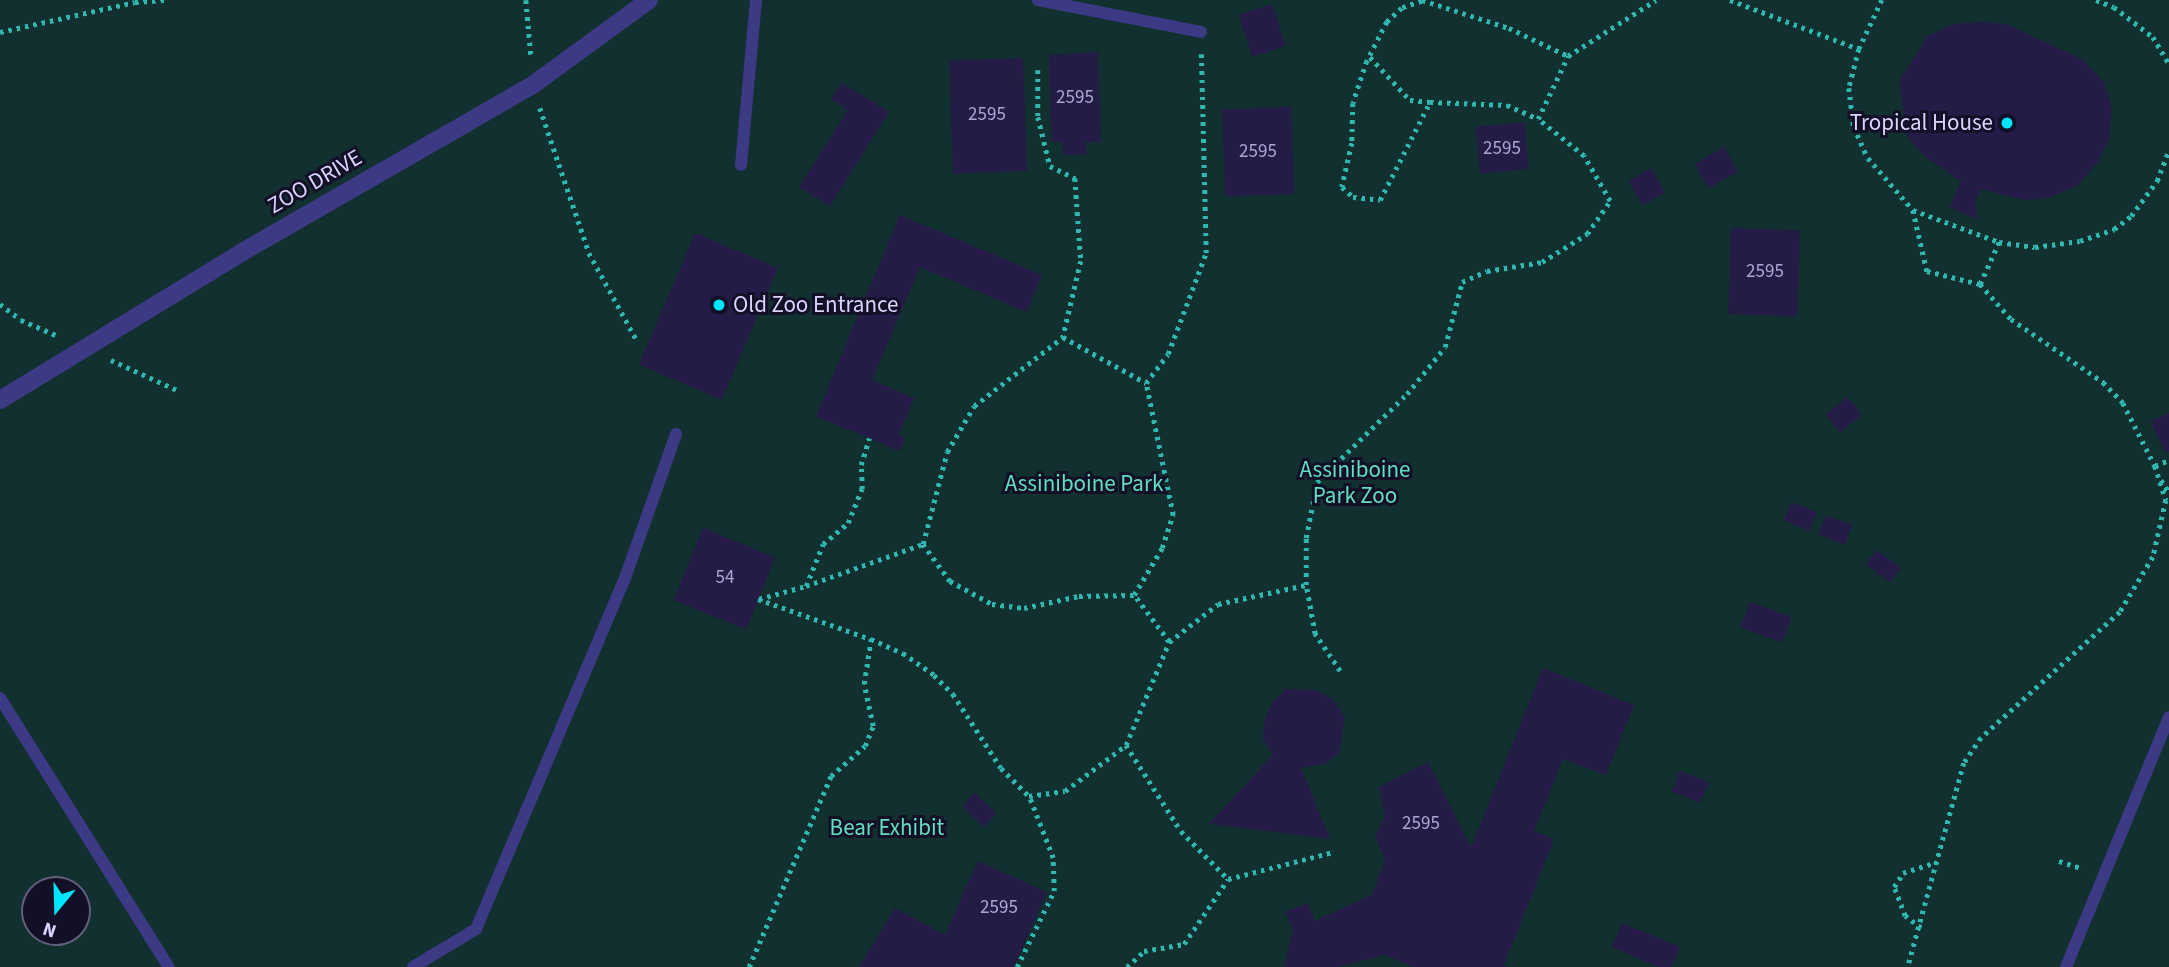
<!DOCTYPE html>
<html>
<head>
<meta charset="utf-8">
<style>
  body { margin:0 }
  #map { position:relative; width:2169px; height:967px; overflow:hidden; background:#130f26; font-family:"Source Sans 3",sans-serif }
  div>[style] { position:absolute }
  .green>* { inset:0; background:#12302f }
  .building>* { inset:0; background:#241b47; transform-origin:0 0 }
  .path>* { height:4.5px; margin-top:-2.25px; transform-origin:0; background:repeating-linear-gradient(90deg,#2fb8b0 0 3.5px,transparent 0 8.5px) }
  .service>* { height:12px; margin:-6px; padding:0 6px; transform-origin:6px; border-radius:6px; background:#3d3a85 }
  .minor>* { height:18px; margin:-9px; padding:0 9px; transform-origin:9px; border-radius:9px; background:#3d3a85 }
  .dots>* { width:19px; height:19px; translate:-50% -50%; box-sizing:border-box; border:4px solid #130f26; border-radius:50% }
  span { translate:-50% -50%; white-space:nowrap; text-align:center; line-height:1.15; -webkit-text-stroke:6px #130f26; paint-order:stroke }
  .number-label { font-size:19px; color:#aca6d1 }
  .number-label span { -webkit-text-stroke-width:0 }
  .poi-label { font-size:23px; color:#d9d4ff }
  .right { translate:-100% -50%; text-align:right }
  .left { translate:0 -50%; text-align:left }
  .street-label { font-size:23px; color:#d9d4ff }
  .park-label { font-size:23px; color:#5fe0c0 }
  .north { position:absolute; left:21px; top:876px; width:70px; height:70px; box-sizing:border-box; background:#130f26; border:2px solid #625e7d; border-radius:50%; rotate:199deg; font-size:19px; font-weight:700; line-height:28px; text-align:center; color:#d9d4ff }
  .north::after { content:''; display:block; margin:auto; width:24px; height:32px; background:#00e5ff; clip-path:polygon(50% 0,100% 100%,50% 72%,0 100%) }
</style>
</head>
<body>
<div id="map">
  <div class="green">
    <div style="clip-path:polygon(evenodd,0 0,2169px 0,2169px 967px,0 967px,0 0,35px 890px,77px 890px,77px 932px,35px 932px,35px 890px)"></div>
  </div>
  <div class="building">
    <div style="left:1272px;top:4px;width:44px;height:35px;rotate:72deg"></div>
    <div style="clip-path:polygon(1982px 22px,2006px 24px,2082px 59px,2104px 82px,2112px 110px,2109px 138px,2098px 162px,2078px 185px,2048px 198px,2024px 200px,1981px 189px,1975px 203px,1978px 219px,1950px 208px,1961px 181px,1924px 156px,1907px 136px,1899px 81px,1928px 36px,1954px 24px)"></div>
    <div style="clip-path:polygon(1098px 52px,1101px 142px,1086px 142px,1087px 154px,1063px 155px,1062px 141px,1052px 142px,1049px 55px)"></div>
    <div style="left:1023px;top:58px;width:113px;height:74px;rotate:88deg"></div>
    <div style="clip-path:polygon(842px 83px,889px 112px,830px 206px,799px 187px,848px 110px,831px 99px)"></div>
    <div style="left:1291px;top:107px;width:87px;height:69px;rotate:88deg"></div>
    <div style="left:1524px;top:122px;width:47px;height:49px;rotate:84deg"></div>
    <div style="left:1724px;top:147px;width:28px;height:34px;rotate:60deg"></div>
    <div style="left:1651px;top:168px;width:28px;height:26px;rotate:60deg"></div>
    <div style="clip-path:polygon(900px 215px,1042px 275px,1027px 312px,920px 267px,872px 380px,914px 398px,898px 435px,905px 438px,899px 451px,816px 416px)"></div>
    <div style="left:1731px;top:228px;width:69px;height:86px;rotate:2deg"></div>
    <div style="left:695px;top:233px;width:90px;height:143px;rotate:23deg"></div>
    <div style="left:1847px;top:397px;width:23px;height:28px;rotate:50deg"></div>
    <div style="clip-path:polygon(2169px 413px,2169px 451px,2165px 453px,2151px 421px)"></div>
    <div style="left:1791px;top:502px;width:28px;height:20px;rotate:21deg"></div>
    <div style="left:1826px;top:515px;width:28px;height:21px;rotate:21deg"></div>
    <div style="left:703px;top:528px;width:78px;height:78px;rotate:22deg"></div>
    <div style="left:1877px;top:550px;width:30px;height:18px;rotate:37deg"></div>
    <div style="left:1750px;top:602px;width:44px;height:27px;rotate:20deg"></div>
    <div style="clip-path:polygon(1543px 668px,1634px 705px,1606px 775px,1563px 759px,1534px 831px,1554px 839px,1504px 965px,1508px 967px,1414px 967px,1384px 955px,1337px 967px,1284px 967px,1293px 929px,1285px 912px,1307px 903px,1315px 921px,1373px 894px,1385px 858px,1375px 836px,1385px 818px,1379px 787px,1428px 762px,1471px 848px)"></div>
    <div style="clip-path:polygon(1286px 689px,1316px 690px,1334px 700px,1345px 718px,1339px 752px,1327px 763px,1301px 768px,1330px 839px,1209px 824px,1273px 755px,1263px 739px,1264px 723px,1272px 702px)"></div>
    <div style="left:1680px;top:771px;width:31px;height:22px;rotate:22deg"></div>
    <div style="left:975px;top:793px;width:30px;height:18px;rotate:44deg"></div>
    <div style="clip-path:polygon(978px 861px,1047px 892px,1014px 967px,859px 967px,895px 908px,945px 935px)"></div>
    <div style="clip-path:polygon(1622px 923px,1680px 947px,1671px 967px,1659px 967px,1612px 947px)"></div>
  </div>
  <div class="path">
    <div style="left:526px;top:0;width:55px;rotate:84.8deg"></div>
    <div style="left:1422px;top:0;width:91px;rotate:17.8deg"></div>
    <div style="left:1509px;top:28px;width:65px;rotate:25.4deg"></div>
    <div style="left:1568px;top:56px;width:104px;rotate:-32.5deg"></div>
    <div style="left:1730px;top:0;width:138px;rotate:20.8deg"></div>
    <div style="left:1882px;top:0;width:54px;rotate:115.1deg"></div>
    <div style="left:1859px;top:49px;width:40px;rotate:104.4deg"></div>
    <div style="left:1849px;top:88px;width:39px;rotate:83deg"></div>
    <div style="left:1854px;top:127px;width:34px;rotate:66deg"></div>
    <div style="left:1868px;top:158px;width:69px;rotate:49.1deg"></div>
    <div style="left:1913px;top:210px;width:63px;rotate:77.1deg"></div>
    <div style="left:1927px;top:271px;width:55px;rotate:13.8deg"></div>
    <div style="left:1980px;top:284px;width:47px;rotate:48.5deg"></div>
    <div style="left:2011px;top:319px;width:112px;rotate:34.4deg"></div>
    <div style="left:2103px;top:382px;width:29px;rotate:46deg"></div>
    <div style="left:2123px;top:403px;width:71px;rotate:63.1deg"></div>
    <div style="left:2155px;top:466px;width:36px;rotate:72deg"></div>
    <div style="left:2166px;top:500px;width:58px;rotate:102.8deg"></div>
    <div style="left:2153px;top:557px;width:64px;rotate:121deg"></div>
    <div style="left:2120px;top:612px;width:188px;rotate:137.8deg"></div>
    <div style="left:1981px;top:738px;width:30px;rotate:124deg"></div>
    <div style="left:1964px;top:763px;width:212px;rotate:105.4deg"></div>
    <div style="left:2096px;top:0;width:19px;rotate:21deg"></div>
    <div style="left:2114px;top:7px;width:49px;rotate:37.6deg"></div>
    <div style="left:2153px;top:37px;width:31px;rotate:59deg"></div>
    <div style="left:1422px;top:1px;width:21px;rotate:161deg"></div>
    <div style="left:1402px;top:8px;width:21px;rotate:137deg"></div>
    <div style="left:1387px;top:22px;width:44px;rotate:117.1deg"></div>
    <div style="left:1367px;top:61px;width:44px;rotate:108.4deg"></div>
    <div style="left:1353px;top:103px;width:40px;rotate:91.4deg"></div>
    <div style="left:1352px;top:143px;width:45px;rotate:102.8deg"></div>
    <div style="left:1342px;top:187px;width:15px;rotate:42deg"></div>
    <div style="left:1353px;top:197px;width:27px;rotate:6deg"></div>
    <div style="left:1380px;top:200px;width:110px;rotate:-63deg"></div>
    <div style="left:1430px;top:102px;width:77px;rotate:2.2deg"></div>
    <div style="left:1507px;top:105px;width:34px;rotate:24deg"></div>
    <div style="left:0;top:32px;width:138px;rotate:-12.5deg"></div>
    <div style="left:135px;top:2px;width:32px;rotate:-4deg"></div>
    <div style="left:1370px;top:57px;width:59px;rotate:47.1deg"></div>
    <div style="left:1410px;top:100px;width:20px;rotate:6deg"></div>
    <div style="left:1038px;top:70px;width:47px;rotate:90deg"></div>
    <div style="left:1038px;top:117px;width:50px;rotate:76.2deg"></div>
    <div style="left:1050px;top:166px;width:28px;rotate:26deg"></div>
    <div style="left:1075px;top:178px;width:83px;rotate:85.9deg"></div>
    <div style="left:1081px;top:261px;width:78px;rotate:103.3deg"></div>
    <div style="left:540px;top:108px;width:153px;rotate:71.3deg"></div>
    <div style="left:589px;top:253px;width:98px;rotate:61.3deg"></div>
    <div style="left:1913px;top:210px;width:92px;rotate:20.4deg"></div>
    <div style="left:1980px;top:284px;width:46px;rotate:-65.7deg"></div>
    <div style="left:1999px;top:242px;width:36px;rotate:8deg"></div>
    <div style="left:2035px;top:247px;width:45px;rotate:-7.6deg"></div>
    <div style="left:2080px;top:241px;width:36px;rotate:-19deg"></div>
    <div style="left:2114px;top:229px;width:21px;rotate:-37deg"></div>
    <div style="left:2131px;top:216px;width:44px;rotate:-53.4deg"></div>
    <div style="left:2157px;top:181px;width:33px;rotate:-69deg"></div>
    <div style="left:0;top:304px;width:26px;rotate:37deg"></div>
    <div style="left:21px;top:320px;width:40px;rotate:23.4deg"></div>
    <div style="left:111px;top:360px;width:72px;rotate:24.4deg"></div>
    <div style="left:2155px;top:466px;width:15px;rotate:-23deg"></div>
    <div style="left:2161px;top:480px;width:14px;rotate:56deg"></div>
    <div style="left:923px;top:544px;width:95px;rotate:-75.4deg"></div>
    <div style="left:947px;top:452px;width:53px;rotate:-59.6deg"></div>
    <div style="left:974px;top:406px;width:113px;rotate:-37.8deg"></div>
    <div style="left:1063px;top:337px;width:95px;rotate:29deg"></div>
    <div style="left:806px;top:586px;width:124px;rotate:-19.7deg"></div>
    <div style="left:923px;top:544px;width:46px;rotate:53.9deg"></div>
    <div style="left:950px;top:581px;width:48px;rotate:28.7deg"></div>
    <div style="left:992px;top:604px;width:32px;rotate:7deg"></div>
    <div style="left:1024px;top:608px;width:56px;rotate:-12.3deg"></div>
    <div style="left:1079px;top:596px;width:55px;rotate:-1deg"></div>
    <div style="left:1134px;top:595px;width:55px;rotate:-59.2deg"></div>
    <div style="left:1162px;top:548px;width:35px;rotate:-72deg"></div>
    <div style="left:1173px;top:515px;width:135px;rotate:-101.6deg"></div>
    <div style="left:1146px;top:383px;width:36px;rotate:-53deg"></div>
    <div style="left:1168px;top:354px;width:108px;rotate:-69.4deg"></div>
    <div style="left:1206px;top:253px;width:199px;rotate:-91.4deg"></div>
    <div style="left:758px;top:599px;width:120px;rotate:19.5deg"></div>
    <div style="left:871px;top:639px;width:35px;rotate:24deg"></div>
    <div style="left:903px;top:653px;width:38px;rotate:35deg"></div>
    <div style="left:934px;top:675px;width:27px;rotate:45deg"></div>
    <div style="left:953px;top:694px;width:88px;rotate:57deg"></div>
    <div style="left:1001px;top:768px;width:40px;rotate:45deg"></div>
    <div style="left:759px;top:599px;width:49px;rotate:-15.5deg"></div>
    <div style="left:806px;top:586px;width:45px;rotate:-68deg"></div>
    <div style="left:823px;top:544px;width:33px;rotate:-40deg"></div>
    <div style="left:848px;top:523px;width:37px;rotate:-68deg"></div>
    <div style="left:862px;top:489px;width:24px;rotate:-92deg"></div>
    <div style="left:861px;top:465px;width:28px;rotate:-73deg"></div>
    <div style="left:1169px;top:642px;width:62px;rotate:-37.8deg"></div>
    <div style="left:1218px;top:604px;width:90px;rotate:-12.2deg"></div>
    <div style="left:1340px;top:671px;width:45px;rotate:-124deg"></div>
    <div style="left:1315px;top:634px;width:50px;rotate:-100.4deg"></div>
    <div style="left:1306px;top:585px;width:47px;rotate:-90deg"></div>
    <div style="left:1306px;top:538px;width:57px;rotate:-78.9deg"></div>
    <div style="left:1317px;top:482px;width:126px;rotate:-44.4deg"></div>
    <div style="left:1407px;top:394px;width:60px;rotate:-51deg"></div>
    <div style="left:1445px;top:347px;width:67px;rotate:-75.3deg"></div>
    <div style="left:1462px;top:282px;width:27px;rotate:-24deg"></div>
    <div style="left:1487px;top:271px;width:56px;rotate:-9.3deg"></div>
    <div style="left:1542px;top:262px;width:53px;rotate:-31.9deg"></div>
    <div style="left:1587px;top:234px;width:40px;rotate:-55.1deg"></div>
    <div style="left:1610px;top:201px;width:52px;rotate:-120deg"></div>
    <div style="left:1584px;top:156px;width:59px;rotate:-141.2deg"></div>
    <div style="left:1538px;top:119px;width:70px;rotate:-64.5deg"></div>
    <div style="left:1126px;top:745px;width:102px;rotate:57.4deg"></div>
    <div style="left:1181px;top:831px;width:67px;rotate:45.6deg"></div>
    <div style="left:1228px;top:879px;width:108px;rotate:-14.4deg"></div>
    <div style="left:2059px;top:861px;width:25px;rotate:18deg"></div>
    <div style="left:1921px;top:928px;width:20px;rotate:-143deg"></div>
    <div style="left:1905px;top:916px;width:31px;rotate:-111deg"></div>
    <div style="left:1894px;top:887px;width:17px;rotate:-57deg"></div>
    <div style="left:1903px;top:873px;width:35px;rotate:-18deg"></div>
    <div style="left:749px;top:967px;width:208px;rotate:-66.8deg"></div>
    <div style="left:831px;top:776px;width:45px;rotate:-41.4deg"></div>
    <div style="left:865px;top:746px;width:22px;rotate:-68deg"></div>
    <div style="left:873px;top:726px;width:43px;rotate:-102.1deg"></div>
    <div style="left:864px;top:684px;width:46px;rotate:-81.2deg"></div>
    <div style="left:1017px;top:967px;width:85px;rotate:-64deg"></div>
    <div style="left:1054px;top:891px;width:33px;rotate:-92deg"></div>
    <div style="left:1053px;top:858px;width:66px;rotate:-111.2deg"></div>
    <div style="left:1029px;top:796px;width:36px;rotate:-8deg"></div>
    <div style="left:1065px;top:791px;width:76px;rotate:-37deg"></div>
    <div style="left:1126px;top:745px;width:112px;rotate:-67.3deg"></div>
    <div style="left:1169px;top:642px;width:59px;rotate:-126.7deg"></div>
    <div style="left:1127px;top:967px;width:23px;rotate:-43deg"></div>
    <div style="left:1144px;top:951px;width:41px;rotate:-9.9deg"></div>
    <div style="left:1184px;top:944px;width:78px;rotate:-55.9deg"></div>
  </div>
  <div class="service">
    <div style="left:1038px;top:0;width:166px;rotate:11.1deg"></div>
    <div style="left:741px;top:165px;width:166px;rotate:-84.8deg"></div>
    <div style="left:0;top:698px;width:318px;rotate:57.9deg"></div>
    <div style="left:413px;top:967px;width:74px;rotate:-31.1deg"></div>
    <div style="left:476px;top:929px;width:378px;rotate:-67deg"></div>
    <div style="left:624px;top:581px;width:156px;rotate:-70.5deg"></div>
    <div style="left:2066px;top:967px;width:270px;rotate:-67.6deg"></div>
  </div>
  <div class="minor">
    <div style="left:0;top:400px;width:286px;rotate:-31.4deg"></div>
    <div style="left:244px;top:251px;width:335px;rotate:-29.9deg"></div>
    <div style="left:534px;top:84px;width:142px;rotate:-36.1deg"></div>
  </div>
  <div class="dots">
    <div style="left:2007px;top:123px;background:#00e5ff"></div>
    <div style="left:719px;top:305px;background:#00e5ff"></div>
  </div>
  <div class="number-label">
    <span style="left:1075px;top:98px">2595</span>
    <span style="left:987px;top:115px">2595</span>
    <span style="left:1502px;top:149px">2595</span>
    <span style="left:1258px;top:152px">2595</span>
    <span style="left:1765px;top:272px">2595</span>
    <span style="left:725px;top:578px">54</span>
    <span style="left:1421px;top:824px">2595</span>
    <span style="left:999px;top:908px">2595</span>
  </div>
  <div class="poi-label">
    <span class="right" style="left:1993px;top:123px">Tropical House</span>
    <span class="left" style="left:733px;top:305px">Old Zoo Entrance</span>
  </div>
  <div class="street-label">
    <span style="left:315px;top:182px;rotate:-30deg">ZOO DRIVE</span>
  </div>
  <div class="park-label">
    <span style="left:1355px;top:483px">Assiniboine<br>Park Zoo</span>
    <span style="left:1084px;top:484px">Assiniboine Park</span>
    <span style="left:887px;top:828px">Bear Exhibit</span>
  </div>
  <div class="north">N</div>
</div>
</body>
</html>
